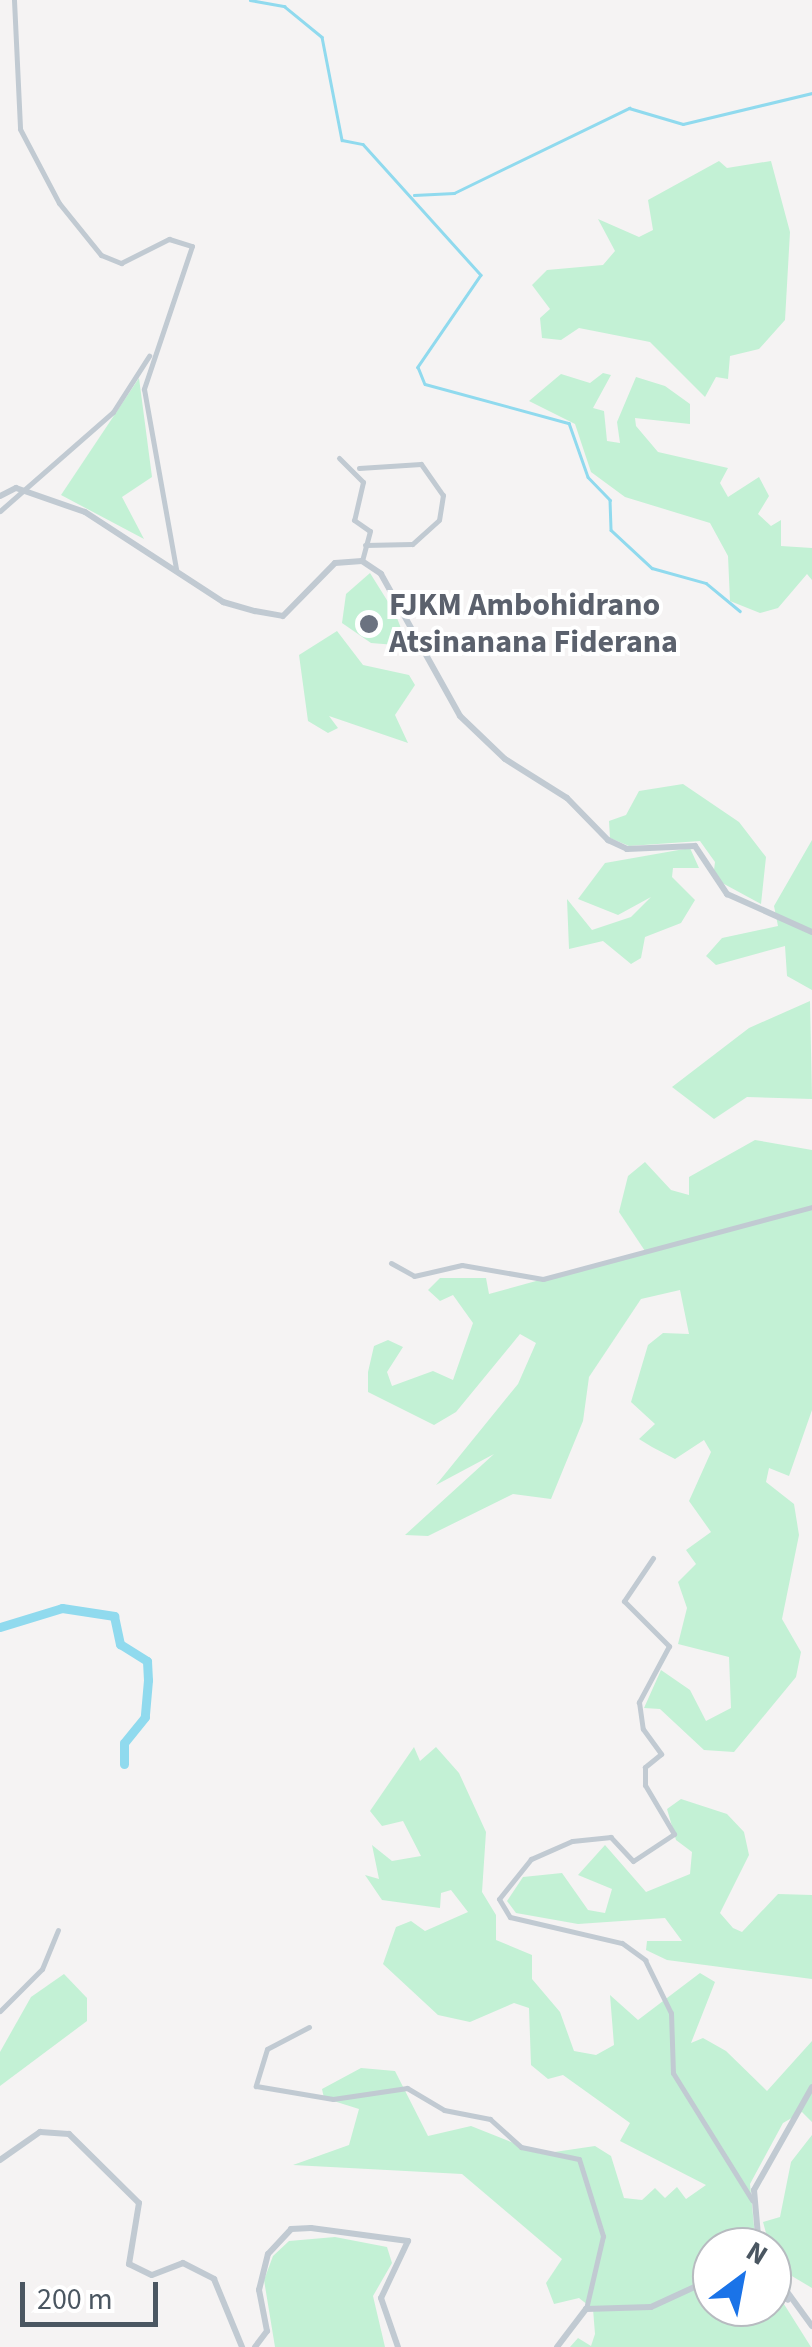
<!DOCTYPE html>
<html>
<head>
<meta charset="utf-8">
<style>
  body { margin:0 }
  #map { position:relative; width:812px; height:2347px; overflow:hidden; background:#f5f3f3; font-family:"Source Sans 3",sans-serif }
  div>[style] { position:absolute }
  .green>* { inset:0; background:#c3f1d5 }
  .stream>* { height:2.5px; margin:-1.25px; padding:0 1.25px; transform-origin:1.25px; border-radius:1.25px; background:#90daee }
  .river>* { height:9px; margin:-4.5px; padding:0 4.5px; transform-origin:4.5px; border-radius:4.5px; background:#90daee }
  .minor>* { height:5px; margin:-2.5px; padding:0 2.5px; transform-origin:2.5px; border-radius:2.5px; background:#c1cad2 }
  .tertiary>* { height:6px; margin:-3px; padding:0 3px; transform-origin:3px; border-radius:3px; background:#c1cad2 }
  .dots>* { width:28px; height:28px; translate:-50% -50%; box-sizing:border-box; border:5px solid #fff; border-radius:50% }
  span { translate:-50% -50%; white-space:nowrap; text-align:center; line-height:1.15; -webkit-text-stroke:8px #fff; paint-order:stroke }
  .worship-label { font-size:32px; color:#5b616d; font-weight:700 }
  .left { translate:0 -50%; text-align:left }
  .north { position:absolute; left:692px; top:2227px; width:100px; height:100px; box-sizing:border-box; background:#fff; border:2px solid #b7bbc0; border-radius:50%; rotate:32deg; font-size:28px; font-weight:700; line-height:40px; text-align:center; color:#4a5661 }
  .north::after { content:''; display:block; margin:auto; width:35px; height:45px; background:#1a73e8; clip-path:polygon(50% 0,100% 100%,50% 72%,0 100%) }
  .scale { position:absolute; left:20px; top:2282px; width:138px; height:45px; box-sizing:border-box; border:5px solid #4a5661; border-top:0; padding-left:12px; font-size:30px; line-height:35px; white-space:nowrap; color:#4a5661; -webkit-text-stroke:8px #fff; paint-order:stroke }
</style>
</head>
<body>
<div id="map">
  <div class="green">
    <div style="clip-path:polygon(719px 161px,727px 168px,771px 161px,790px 232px,785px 320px,759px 349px,730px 356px,728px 379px,716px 377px,705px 397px,650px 342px,579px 328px,561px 340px,542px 338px,540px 318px,550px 309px,532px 285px,547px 270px,603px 265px,615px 251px,598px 219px,639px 237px,653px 230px,648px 200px)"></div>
    <div style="clip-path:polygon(603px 373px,611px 375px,593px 408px,604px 411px,607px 441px,620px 443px,617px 422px,636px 377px,665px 386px,690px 404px,690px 424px,635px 418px,636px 426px,658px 452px,728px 468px,720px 483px,728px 497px,759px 477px,769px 496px,758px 514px,771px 526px,781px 520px,781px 546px,812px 548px,812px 580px,807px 574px,778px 608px,760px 613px,730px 601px,728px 556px,710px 523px,625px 497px,591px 472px,575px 424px,529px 401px,561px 374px,590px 383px)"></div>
    <div style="clip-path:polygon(139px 378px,152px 477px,122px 497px,144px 539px,61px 495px)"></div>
    <div style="clip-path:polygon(370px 573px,395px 613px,408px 646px,371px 643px,342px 623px,346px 594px)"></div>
    <div style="clip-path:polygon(337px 631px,363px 665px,409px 675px,415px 685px,395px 715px,408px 743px,329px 716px,338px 728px,328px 733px,308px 721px,299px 655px)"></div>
    <div style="clip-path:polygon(683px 784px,739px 822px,766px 857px,761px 904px,713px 878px,715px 862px,700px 841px,629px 846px,610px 838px,609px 821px,626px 815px,639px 791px)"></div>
    <div style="clip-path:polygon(812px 840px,812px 990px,787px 976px,785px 946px,716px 965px,706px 956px,722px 938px,778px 926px,774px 906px)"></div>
    <div style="clip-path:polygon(690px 848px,699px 868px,673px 868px,672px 877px,695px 900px,681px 923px,645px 937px,641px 958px,631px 964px,603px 941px,569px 949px,567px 899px,592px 930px,631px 917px,651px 897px,618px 915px,578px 899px,605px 863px)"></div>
    <div style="clip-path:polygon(810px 1001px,812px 1099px,747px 1097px,714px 1119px,672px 1087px,749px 1028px)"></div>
    <div style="clip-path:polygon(755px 1140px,812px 1150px,812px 1410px,789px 1476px,769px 1468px,766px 1482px,794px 1504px,799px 1535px,782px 1619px,801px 1652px,796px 1677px,734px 1752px,704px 1750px,660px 1709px,644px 1708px,661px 1670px,690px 1690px,706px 1721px,731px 1708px,729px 1657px,678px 1644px,687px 1608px,678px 1582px,696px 1564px,686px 1550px,711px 1532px,689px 1501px,711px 1452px,704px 1440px,675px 1459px,652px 1447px,639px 1439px,655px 1424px,631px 1402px,648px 1345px,663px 1333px,689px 1334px,680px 1290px,641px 1299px,589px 1377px,583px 1421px,551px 1499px,513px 1494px,428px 1536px,405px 1535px,494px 1454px,436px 1485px,518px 1384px,536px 1343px,520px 1334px,456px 1412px,434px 1425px,368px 1392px,368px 1372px,374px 1346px,388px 1340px,403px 1347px,387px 1372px,392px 1386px,433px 1371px,453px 1380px,473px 1323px,453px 1295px,440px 1301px,428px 1290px,440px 1278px,486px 1278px,489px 1294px,645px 1251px,619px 1212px,628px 1176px,645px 1162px,671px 1190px,689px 1195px,689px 1177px)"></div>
    <div style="clip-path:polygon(414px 1747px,420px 1761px,436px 1747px,459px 1773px,486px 1832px,482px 1892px,496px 1915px,496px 1940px,532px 1955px,532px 1979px,560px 2012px,574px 2051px,596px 2055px,614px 2045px,610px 1995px,638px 2020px,700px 1973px,715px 1982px,691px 2043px,703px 2038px,726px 2051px,767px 2091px,812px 2041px,812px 2122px,802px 2112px,783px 2123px,750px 2184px,756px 2247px,712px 2247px,712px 2307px,772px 2307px,772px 2285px,811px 2347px,570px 2347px,578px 2338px,591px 2346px,595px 2334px,593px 2309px,579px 2298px,554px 2304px,546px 2283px,562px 2259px,462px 2174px,293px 2165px,349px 2145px,359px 2109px,324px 2098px,322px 2089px,361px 2068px,395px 2071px,428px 2136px,471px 2126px,541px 2154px,595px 2146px,611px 2156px,624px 2198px,642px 2200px,655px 2188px,665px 2198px,677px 2187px,686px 2199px,706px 2185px,620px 2141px,630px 2123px,563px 2075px,548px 2079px,531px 2065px,529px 2008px,514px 2003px,470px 2022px,438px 2015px,383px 1964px,396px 1927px,411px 1921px,425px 1931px,468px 1912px,451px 1890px,441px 1893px,440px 1908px,382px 1900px,365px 1875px,379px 1879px,372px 1845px,392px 1861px,421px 1856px,403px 1821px,382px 1826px,370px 1811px)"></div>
    <div style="clip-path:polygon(681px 1799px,727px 1814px,744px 1832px,749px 1855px,720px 1913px,733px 1928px,742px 1932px,778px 1894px,812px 1895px,812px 1979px,667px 1960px,646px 1950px,647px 1941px,682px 1941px,665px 1918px,578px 1924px,516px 1913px,507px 1901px,523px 1877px,562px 1873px,588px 1910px,605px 1913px,612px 1889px,578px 1875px,605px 1845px,646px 1892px,690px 1874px,692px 1852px,676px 1840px,667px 1809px)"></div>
    <div style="clip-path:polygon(64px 1974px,87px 1998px,87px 2021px,0 2086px,0 2052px,31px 1997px)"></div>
    <div style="clip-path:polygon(812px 2135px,812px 2288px,775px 2266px,763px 2222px,780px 2217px,791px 2162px)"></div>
    <div style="clip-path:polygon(335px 2237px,387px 2247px,392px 2263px,373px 2296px,385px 2347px,275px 2347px,264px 2280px,273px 2256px,289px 2241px)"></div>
  </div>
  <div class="stream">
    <div style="left:250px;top:0;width:35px;rotate:10deg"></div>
    <div style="left:284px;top:6px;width:49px;rotate:39.2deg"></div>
    <div style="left:322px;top:37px;width:105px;rotate:79deg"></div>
    <div style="left:342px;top:140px;width:21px;rotate:11deg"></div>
    <div style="left:363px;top:144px;width:176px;rotate:48deg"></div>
    <div style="left:481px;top:275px;width:112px;rotate:124.4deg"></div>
    <div style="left:418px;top:367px;width:18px;rotate:68deg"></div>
    <div style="left:425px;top:384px;width:149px;rotate:15.2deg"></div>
    <div style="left:569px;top:423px;width:57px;rotate:70.6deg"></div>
    <div style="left:588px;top:477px;width:32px;rotate:46deg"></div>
    <div style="left:610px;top:500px;width:30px;rotate:88deg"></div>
    <div style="left:611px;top:530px;width:56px;rotate:42.8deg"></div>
    <div style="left:652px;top:568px;width:56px;rotate:15.5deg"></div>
    <div style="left:706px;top:583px;width:44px;rotate:39.5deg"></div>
    <div style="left:414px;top:195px;width:40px;rotate:-2.9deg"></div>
    <div style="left:454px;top:193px;width:195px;rotate:-25.9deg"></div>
    <div style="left:629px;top:108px;width:56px;rotate:16.5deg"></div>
    <div style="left:683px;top:124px;width:133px;rotate:-13.5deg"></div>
  </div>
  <div class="river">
    <div style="left:0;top:1627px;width:65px;rotate:-17deg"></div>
    <div style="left:62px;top:1608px;width:53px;rotate:8.7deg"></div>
    <div style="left:114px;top:1616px;width:29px;rotate:78deg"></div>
    <div style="left:120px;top:1644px;width:32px;rotate:32deg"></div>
    <div style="left:147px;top:1661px;width:19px;rotate:87deg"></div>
    <div style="left:148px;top:1680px;width:37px;rotate:95deg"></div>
    <div style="left:145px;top:1717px;width:33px;rotate:129deg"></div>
    <div style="left:124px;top:1743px;width:21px;rotate:90deg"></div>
  </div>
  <div class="minor">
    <div style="left:14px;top:0;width:129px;rotate:87.3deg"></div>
    <div style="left:20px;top:129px;width:84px;rotate:62.2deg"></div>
    <div style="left:59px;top:203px;width:67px;rotate:51.1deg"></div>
    <div style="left:101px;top:255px;width:22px;rotate:22deg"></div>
    <div style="left:121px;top:263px;width:54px;rotate:-26.6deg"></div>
    <div style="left:169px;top:239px;width:24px;rotate:17deg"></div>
    <div style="left:192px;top:246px;width:151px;rotate:108.6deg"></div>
    <div style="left:144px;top:389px;width:183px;rotate:79.9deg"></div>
    <div style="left:339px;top:458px;width:34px;rotate:45deg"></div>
    <div style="left:363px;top:482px;width:39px;rotate:103deg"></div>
    <div style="left:354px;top:520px;width:19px;rotate:35deg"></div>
    <div style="left:370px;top:531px;width:31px;rotate:105deg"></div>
    <div style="left:359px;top:468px;width:62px;rotate:-3.7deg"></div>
    <div style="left:421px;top:464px;width:38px;rotate:55deg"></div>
    <div style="left:443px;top:495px;width:25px;rotate:99deg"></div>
    <div style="left:439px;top:520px;width:36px;rotate:138deg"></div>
    <div style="left:412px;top:544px;width:47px;rotate:178.8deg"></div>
    <div style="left:0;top:511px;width:150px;rotate:-41.2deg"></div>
    <div style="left:113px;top:412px;width:67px;rotate:-57.3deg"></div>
    <div style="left:391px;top:1263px;width:26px;rotate:29deg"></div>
    <div style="left:414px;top:1276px;width:49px;rotate:-12.9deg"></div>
    <div style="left:462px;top:1265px;width:82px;rotate:9.8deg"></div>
    <div style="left:543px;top:1279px;width:278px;rotate:-15deg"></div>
    <div style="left:653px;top:1558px;width:52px;rotate:124deg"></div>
    <div style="left:624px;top:1601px;width:64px;rotate:45deg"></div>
    <div style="left:669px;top:1646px;width:64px;rotate:118.2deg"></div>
    <div style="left:639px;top:1702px;width:27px;rotate:82deg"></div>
    <div style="left:643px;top:1729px;width:31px;rotate:54deg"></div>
    <div style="left:661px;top:1754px;width:21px;rotate:141deg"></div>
    <div style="left:645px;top:1767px;width:18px;rotate:90deg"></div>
    <div style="left:645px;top:1785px;width:57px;rotate:59.4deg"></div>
    <div style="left:674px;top:1834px;width:49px;rotate:146.6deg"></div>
    <div style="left:633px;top:1861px;width:33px;rotate:-133deg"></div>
    <div style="left:611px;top:1837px;width:39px;rotate:174deg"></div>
    <div style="left:572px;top:1841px;width:45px;rotate:156.3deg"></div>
    <div style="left:531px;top:1859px;width:51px;rotate:128.7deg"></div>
    <div style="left:499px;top:1899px;width:21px;rotate:59deg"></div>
    <div style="left:510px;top:1917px;width:115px;rotate:13.1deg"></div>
    <div style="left:622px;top:1943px;width:29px;rotate:36deg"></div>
    <div style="left:645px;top:1960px;width:59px;rotate:63.9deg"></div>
    <div style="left:671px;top:2013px;width:60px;rotate:88.1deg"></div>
    <div style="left:673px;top:2073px;width:150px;rotate:58.1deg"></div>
    <div style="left:0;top:2011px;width:59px;rotate:-45deg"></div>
    <div style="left:42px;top:1969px;width:42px;rotate:-67.7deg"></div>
    <div style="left:309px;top:2027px;width:47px;rotate:152.4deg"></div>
    <div style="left:267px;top:2049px;width:39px;rotate:107deg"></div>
    <div style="left:256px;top:2086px;width:78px;rotate:9.6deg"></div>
    <div style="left:333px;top:2099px;width:75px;rotate:-8.5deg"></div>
    <div style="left:407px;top:2088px;width:43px;rotate:30.7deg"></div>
    <div style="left:444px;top:2110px;width:47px;rotate:11.1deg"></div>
    <div style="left:490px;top:2119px;width:42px;rotate:42.1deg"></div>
    <div style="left:521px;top:2147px;width:59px;rotate:11.7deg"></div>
    <div style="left:579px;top:2159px;width:81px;rotate:72.7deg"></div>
    <div style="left:603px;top:2236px;width:75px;rotate:103.1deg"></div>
  </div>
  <div class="tertiary">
    <div style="left:0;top:496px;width:18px;rotate:-27deg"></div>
    <div style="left:16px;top:488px;width:73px;rotate:19.2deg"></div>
    <div style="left:85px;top:512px;width:165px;rotate:33.1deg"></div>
    <div style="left:223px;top:602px;width:33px;rotate:16deg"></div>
    <div style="left:255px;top:611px;width:28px;rotate:10deg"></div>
    <div style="left:283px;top:616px;width:74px;rotate:-45.5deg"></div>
    <div style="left:335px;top:563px;width:27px;rotate:-4deg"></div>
    <div style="left:362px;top:561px;width:23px;rotate:34deg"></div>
    <div style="left:381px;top:574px;width:162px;rotate:60.9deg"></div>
    <div style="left:460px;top:716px;width:62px;rotate:43.7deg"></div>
    <div style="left:505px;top:759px;width:73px;rotate:32.2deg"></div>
    <div style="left:567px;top:798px;width:59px;rotate:45.7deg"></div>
    <div style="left:608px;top:840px;width:21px;rotate:25deg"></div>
    <div style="left:627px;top:849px;width:68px;rotate:-2.5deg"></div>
    <div style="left:695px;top:846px;width:58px;rotate:56.3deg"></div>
    <div style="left:727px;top:894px;width:93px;rotate:24.1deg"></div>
    <div style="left:0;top:2160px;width:49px;rotate:-35deg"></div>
    <div style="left:40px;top:2132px;width:29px;rotate:4deg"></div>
    <div style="left:69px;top:2134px;width:98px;rotate:44.6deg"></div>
    <div style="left:139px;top:2203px;width:62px;rotate:99.3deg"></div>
    <div style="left:129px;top:2264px;width:25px;rotate:26deg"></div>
    <div style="left:152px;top:2275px;width:33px;rotate:-21deg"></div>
    <div style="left:183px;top:2263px;width:35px;rotate:27deg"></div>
    <div style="left:214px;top:2279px;width:74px;rotate:67.6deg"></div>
    <div style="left:759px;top:2247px;width:57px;rotate:-95deg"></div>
    <div style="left:754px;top:2190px;width:118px;rotate:-60.6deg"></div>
    <div style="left:772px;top:2271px;width:68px;rotate:54deg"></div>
    <div style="left:772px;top:2291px;width:18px;rotate:29deg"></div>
    <div style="left:255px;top:2347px;width:20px;rotate:-53deg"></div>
    <div style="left:267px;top:2331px;width:42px;rotate:-101deg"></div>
    <div style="left:259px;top:2290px;width:37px;rotate:-76deg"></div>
    <div style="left:268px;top:2254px;width:34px;rotate:-47deg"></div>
    <div style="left:291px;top:2229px;width:20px;rotate:-3deg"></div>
    <div style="left:311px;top:2228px;width:98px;rotate:7.6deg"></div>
    <div style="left:408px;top:2241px;width:63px;rotate:115.3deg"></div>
    <div style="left:381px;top:2298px;width:52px;rotate:70.9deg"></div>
    <div style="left:557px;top:2347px;width:48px;rotate:-52.7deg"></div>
    <div style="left:586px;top:2309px;width:65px;rotate:-1.8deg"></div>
    <div style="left:651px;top:2307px;width:67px;rotate:-24.7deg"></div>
  </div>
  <div class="dots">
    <div style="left:369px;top:624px;background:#6b7280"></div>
  </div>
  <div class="worship-label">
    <span class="left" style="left:389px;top:624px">FJKM Ambohidrano<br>Atsinanana Fiderana</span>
  </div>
  <div class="north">N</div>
  <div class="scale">200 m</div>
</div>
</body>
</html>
